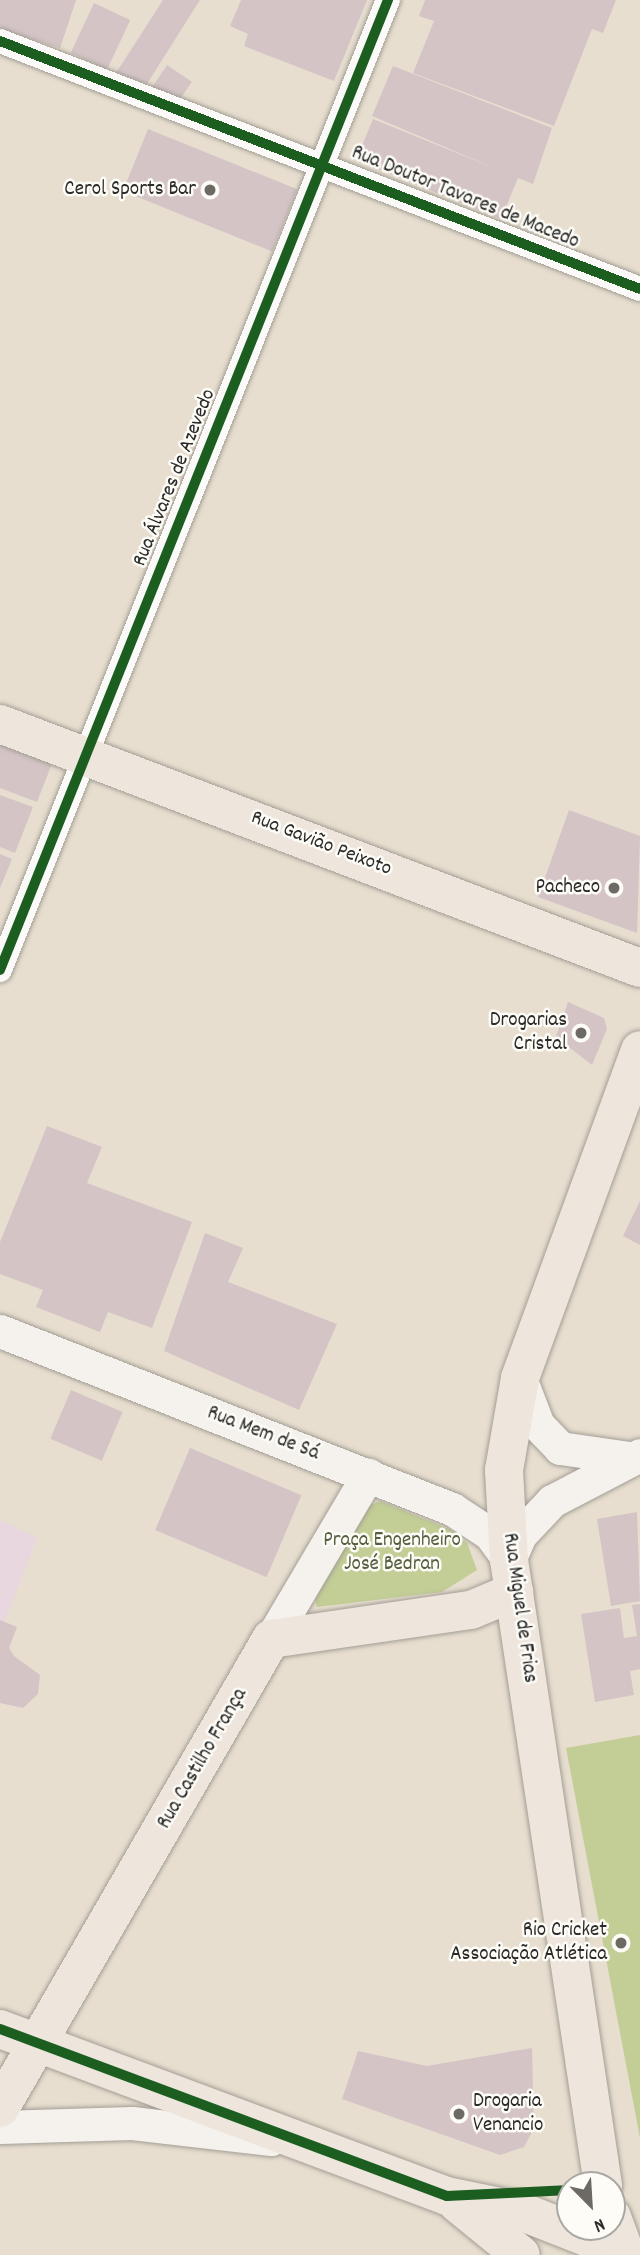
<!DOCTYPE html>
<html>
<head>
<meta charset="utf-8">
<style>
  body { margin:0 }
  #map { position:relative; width:640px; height:2255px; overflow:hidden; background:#e7decf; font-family:Dekko,sans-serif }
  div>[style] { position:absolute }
  .built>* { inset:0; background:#e9d7df }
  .green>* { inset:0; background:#c2ce96 }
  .building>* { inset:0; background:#d4c4c6; transform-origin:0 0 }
  .roads { filter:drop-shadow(0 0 2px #a39e95) drop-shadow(0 0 2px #a39e95) }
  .street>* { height:24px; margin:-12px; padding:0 12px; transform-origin:12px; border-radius:12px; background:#fbfaf8 }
  .secondary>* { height:33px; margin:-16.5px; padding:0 16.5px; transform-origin:16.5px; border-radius:16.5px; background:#f5f2ee }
  .primary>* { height:38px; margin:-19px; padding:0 19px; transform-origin:19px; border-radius:19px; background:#eee5dd }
  .cycleway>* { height:10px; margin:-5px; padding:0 5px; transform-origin:5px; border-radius:5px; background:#1b5e20 }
  .dots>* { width:19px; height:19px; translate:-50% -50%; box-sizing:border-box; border:4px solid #fdfcf7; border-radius:50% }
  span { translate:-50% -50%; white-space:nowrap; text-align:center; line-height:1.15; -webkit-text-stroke:5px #fdfcf7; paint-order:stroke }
  .poi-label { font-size:21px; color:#2b2b2b }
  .right { translate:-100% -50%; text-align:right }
  .left { translate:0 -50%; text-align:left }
  .street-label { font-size:21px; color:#2b2b2b }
  .park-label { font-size:21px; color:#555f40 }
  .north { position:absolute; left:556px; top:2171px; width:70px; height:70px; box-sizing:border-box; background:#fdfcf7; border:2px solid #a9a8a5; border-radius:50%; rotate:156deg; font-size:19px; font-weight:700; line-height:28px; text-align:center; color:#2b2b2b }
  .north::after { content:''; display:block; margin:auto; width:24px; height:32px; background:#6d6a64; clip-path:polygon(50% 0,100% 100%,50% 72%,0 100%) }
</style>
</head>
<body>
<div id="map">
  <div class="built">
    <div style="clip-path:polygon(0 1520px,37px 1538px,5px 1622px,0 1620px)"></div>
  </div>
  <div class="green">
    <div style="clip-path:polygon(380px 1501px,449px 1529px,467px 1543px,477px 1570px,442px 1592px,317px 1607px,315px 1599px,366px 1507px)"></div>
    <div style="clip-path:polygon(640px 1735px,640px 2138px,566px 1748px)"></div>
  </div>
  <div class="building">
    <div style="clip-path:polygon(0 0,76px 0,60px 48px,0 29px)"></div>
    <div style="clip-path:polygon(163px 0,200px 0,145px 87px,116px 73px)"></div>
    <div style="clip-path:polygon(241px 0,367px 0,334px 81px,244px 46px,248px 34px,230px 26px)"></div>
    <div style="clip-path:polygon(425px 0,616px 0,603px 33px,592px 29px,554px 126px,413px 73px,434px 21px,419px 16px)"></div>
    <div style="left:94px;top:3px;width:40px;height:55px;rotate:25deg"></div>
    <div style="left:167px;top:65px;width:30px;height:27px;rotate:34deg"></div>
    <div style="clip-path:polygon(393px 66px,552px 128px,533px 184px,518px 178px,501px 219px,356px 160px,373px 119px,499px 170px,372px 116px)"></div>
    <div style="left:148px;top:129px;width:161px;height:67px;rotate:22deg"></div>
    <div style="clip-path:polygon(0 741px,53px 761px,37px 802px,0 788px)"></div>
    <div style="clip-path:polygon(0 795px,33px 807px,15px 853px,0 847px)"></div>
    <div style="clip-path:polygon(569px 810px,640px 836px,637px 933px,538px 897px)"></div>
    <div style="clip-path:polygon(0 854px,12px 859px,0 888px)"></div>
    <div style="clip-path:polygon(568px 1002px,604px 1018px,607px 1029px,592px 1065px,556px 1037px)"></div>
    <div style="clip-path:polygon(47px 1126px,102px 1147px,87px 1183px,192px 1222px,152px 1328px,108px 1312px,100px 1332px,36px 1307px,43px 1290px,0 1274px,0 1242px)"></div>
    <div style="clip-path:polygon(640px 1201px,640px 1245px,623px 1236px)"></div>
    <div style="clip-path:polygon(205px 1233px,243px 1248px,228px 1282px,337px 1324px,299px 1410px,164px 1351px)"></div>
    <div style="left:71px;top:1390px;width:56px;height:53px;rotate:23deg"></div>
    <div style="left:190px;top:1448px;width:121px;height:89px;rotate:23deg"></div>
    <div style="clip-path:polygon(637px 1512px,640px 1601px,611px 1606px,597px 1519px)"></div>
    <div style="clip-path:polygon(640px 1604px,640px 1669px,630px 1671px,634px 1695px,595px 1702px,581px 1614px,620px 1608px,624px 1638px,637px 1636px,632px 1605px)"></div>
    <div style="clip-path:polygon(0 1620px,17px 1627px,9px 1648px,14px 1656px,40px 1675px,38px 1694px,23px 1708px,0 1703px)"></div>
    <div style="clip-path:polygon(532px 2048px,534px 2128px,524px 2147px,500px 2155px,342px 2099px,358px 2051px,427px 2066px)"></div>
  </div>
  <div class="roads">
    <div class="street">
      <div style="left:0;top:41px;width:686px;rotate:21.18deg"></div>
      <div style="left:0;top:970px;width:1045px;rotate:-68.2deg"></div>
    </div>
    <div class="secondary">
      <div style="left:0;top:1331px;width:486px;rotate:21.5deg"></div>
      <div style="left:452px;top:1509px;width:45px;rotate:33.3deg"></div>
      <div style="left:490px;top:1534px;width:32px;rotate:54deg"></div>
      <div style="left:520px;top:1378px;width:50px;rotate:69deg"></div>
      <div style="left:538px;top:1425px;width:32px;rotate:46deg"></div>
      <div style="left:560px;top:1448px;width:70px;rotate:8.2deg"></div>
      <div style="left:509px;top:1560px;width:27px;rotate:-66deg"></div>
      <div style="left:520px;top:1535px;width:47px;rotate:-46.7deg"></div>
      <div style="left:552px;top:1501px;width:99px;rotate:-27.6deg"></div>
      <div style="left:271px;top:1639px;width:191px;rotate:-59.4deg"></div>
      <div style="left:0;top:2127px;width:132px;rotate:-1.7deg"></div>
      <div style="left:132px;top:2123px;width:140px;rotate:6.6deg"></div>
    </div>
    <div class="primary">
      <div style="left:0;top:724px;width:685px;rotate:20.87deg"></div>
      <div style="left:0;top:2029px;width:477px;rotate:20.5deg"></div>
      <div style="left:447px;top:2196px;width:75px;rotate:11.6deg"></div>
      <div style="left:520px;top:2211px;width:74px;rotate:21.4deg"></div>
      <div style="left:589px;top:2238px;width:26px;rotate:40deg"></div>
      <div style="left:0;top:2108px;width:542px;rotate:-59.98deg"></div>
      <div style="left:271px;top:1639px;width:202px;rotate:-8.3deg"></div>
      <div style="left:471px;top:1610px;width:47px;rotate:-22.7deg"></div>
      <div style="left:603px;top:2185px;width:632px;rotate:-98.55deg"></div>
      <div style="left:509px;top:1560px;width:90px;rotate:-93.2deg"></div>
      <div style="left:504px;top:1470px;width:93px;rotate:-80.1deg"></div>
      <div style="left:520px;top:1378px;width:349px;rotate:-69.9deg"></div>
      <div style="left:457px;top:2203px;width:82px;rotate:39.1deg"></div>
      <div style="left:612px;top:2217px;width:40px;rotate:69.8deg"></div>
    </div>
  </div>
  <div class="cycleway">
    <div style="left:0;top:41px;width:686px;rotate:21.18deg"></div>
    <div style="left:0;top:970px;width:1045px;rotate:-68.2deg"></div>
    <div style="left:0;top:2029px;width:477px;rotate:20.5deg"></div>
    <div style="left:447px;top:2196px;width:123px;rotate:-2.8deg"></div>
  </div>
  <div class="dots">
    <div style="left:210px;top:190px;background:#6d6a64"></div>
    <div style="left:614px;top:888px;background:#6d6a64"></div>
    <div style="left:581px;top:1033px;background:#6d6a64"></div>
    <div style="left:621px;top:1943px;background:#6d6a64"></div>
    <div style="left:459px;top:2114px;background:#6d6a64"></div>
  </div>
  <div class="poi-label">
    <span class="right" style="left:196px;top:190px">Cerol Sports Bar</span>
    <span class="right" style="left:600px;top:888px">Pacheco</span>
    <span class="right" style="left:567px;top:1033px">Drogarias<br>Cristal</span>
    <span class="right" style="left:607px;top:1943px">Rio Cricket<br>Associação Atlética</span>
    <span class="left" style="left:473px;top:2114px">Drogaria<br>Venancio</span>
  </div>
  <div class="street-label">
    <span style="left:465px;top:198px;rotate:22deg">Rua Doutor Tavares de Macedo</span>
    <span style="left:175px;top:478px;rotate:-68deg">Rua Álvares de Azevedo</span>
    <span style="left:321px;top:844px;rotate:21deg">Rua Gavião Peixoto</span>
    <span style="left:263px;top:1434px;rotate:21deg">Rua Mem de Sá</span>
    <span style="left:519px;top:1608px;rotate:82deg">Rua Miguel de Frias</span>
    <span style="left:203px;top:1759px;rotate:-60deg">Rua Castilho França</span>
  </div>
  <div class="park-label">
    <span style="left:392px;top:1553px">Praça Engenheiro<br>José Bedran</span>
  </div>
  <div class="north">N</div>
</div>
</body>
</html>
